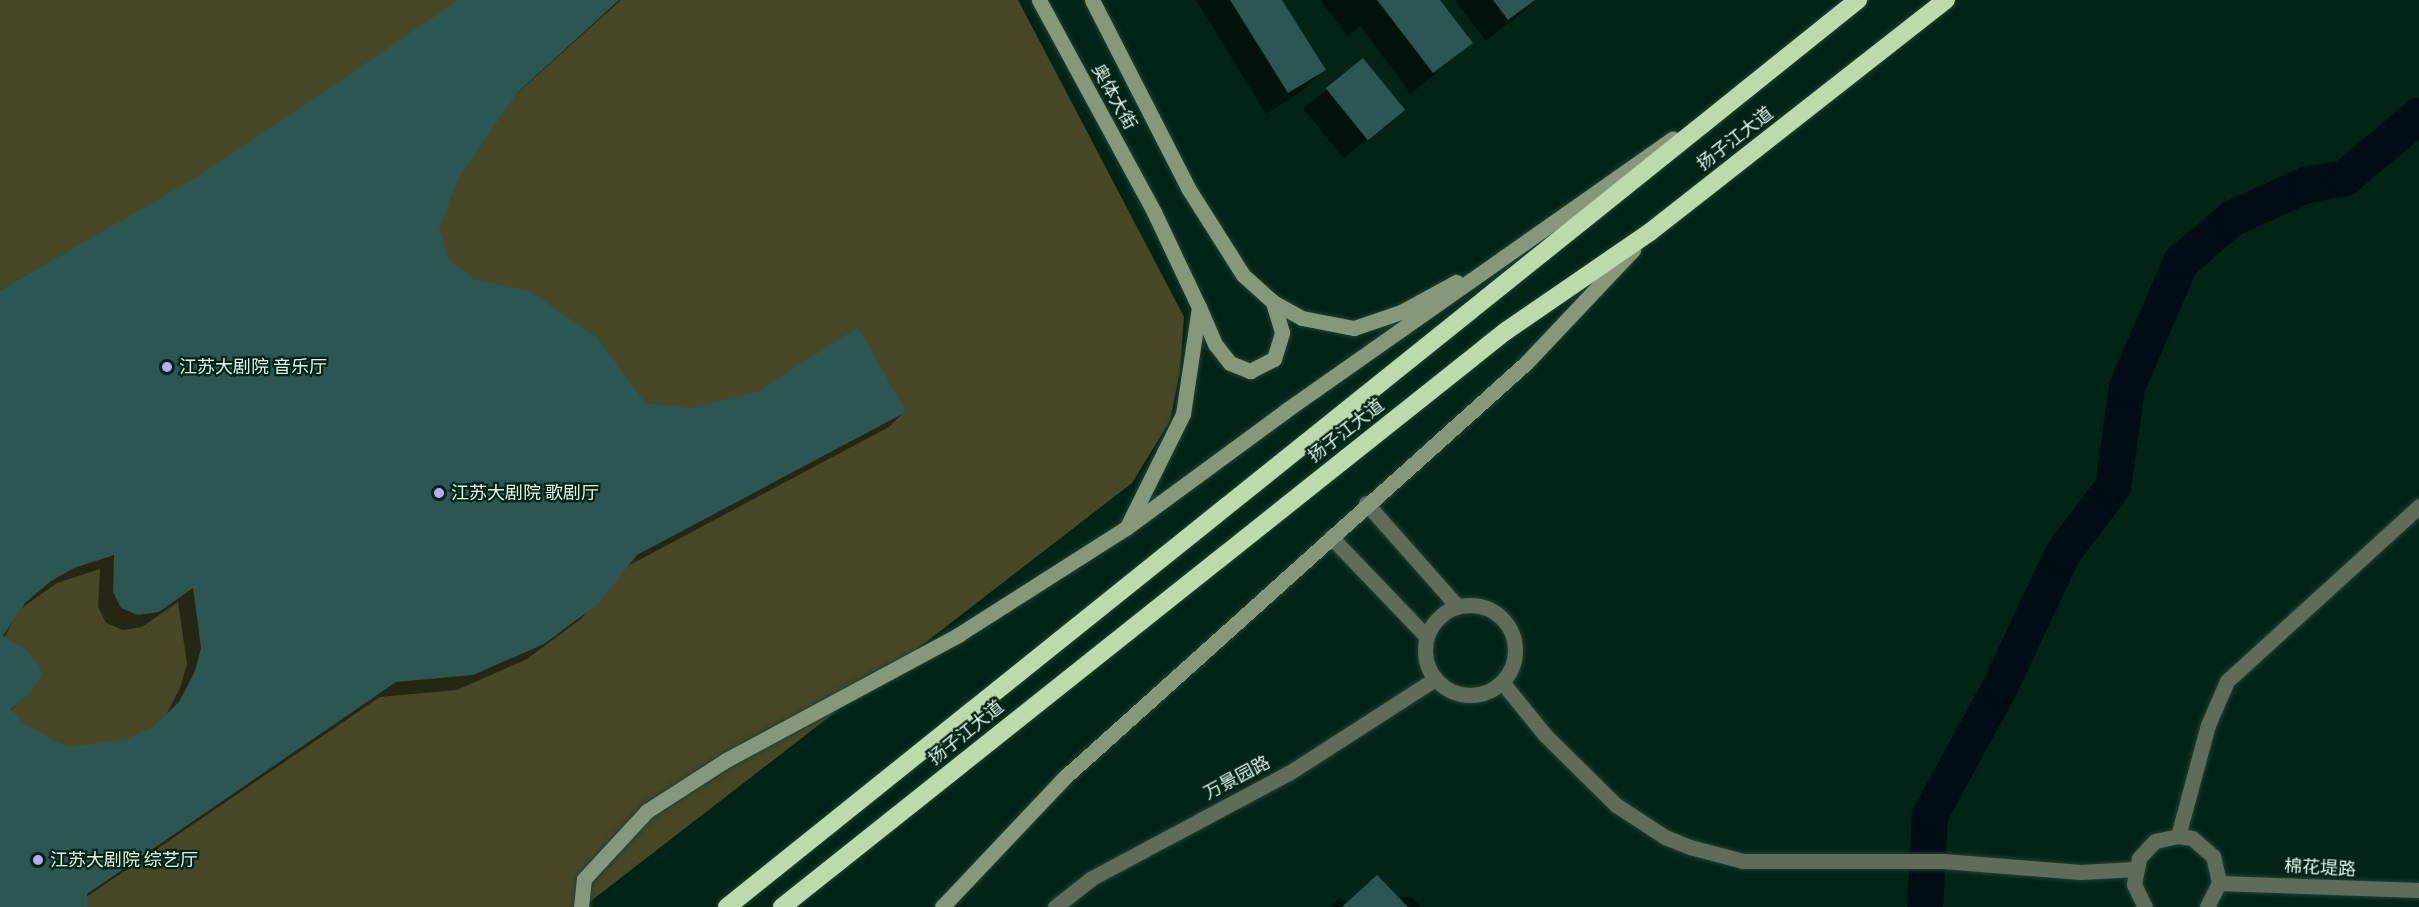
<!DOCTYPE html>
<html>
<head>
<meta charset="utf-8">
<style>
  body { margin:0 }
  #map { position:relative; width:2419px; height:907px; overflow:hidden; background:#022416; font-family:Cabin,"Noto Sans SC",sans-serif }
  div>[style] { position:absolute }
  .green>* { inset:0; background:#484827 }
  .shadow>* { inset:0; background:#0007; transform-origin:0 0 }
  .river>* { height:36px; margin:-18px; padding:0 18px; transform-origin:18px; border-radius:18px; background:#000d12 }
  .building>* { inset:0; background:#2b5652; transform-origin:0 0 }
  .roads { filter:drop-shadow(0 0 2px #214133) drop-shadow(0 0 2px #214133) }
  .street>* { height:15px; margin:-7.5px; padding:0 7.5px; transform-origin:7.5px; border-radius:7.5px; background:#5f6c59 }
  .street>.ring { margin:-7.5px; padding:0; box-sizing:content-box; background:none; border:15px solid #5f6c59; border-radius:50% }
  .secondary>* { height:15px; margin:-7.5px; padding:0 7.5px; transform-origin:7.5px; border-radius:7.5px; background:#85997a }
  .highway>* { height:18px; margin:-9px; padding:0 9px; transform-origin:9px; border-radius:9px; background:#bcdbac }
  .dots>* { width:16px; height:16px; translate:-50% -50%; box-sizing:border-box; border:3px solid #022416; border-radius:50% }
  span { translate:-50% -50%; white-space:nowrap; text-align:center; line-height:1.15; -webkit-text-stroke:4.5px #022416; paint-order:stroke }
  .street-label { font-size:18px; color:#e0f3e8 }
  .poi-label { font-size:18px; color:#e0f3e8 }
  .left { translate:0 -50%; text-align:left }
</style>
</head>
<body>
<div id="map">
  <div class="green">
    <div style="clip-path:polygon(0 0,1018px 0,1184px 317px,1180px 371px,1170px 421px,1132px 483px,583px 907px,0 907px)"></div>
  </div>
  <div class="shadow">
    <div style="clip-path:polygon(evenodd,461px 0,621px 0,513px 97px,457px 179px,438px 229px,448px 261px,644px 405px,692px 410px,904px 412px,889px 427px,626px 567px,581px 619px,527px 659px,457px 690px,380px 697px,85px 898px,85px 907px,0 907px,0 290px,195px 179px,461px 0,100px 569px,98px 607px,106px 623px,123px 630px,142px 627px,178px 602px,187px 664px,180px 688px,165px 717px,153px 728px,126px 740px,68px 748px,24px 726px,11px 710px,29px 692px,4px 638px,19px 610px,57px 583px,100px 569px)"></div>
    <div style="clip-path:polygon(1196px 0,1281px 0,1324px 70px,1302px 91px,1266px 114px)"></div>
    <div style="clip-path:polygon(1320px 0,1438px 0,1471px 43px,1411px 94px,1360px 26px,1347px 36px)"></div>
    <div style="clip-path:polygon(1455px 0,1537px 0,1486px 41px)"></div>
    <div style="left:1363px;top:60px;width:64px;height:77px;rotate:51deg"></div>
    <div style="clip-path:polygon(1396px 896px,1413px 898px,1421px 907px,1330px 907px,1340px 897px,1347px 904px)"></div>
  </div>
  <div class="river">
    <div style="left:1925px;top:907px;width:92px;rotate:-86.9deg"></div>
    <div style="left:1930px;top:815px;width:146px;rotate:-61.3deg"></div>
    <div style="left:2000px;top:687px;width:148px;rotate:-64.8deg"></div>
    <div style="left:2063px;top:553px;width:83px;rotate:-52.9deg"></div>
    <div style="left:2113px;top:487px;width:101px;rotate:-82deg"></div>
    <div style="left:2127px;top:387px;width:136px;rotate:-66.6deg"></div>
    <div style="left:2181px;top:262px;width:68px;rotate:-40.2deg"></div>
    <div style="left:2233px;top:218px;width:80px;rotate:-24.3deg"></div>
    <div style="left:2306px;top:185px;width:40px;rotate:-10deg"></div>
    <div style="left:2345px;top:178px;width:97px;rotate:-40deg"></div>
  </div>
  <div class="building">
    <div style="clip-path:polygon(evenodd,459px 0,619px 0,517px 93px,458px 179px,439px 229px,449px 260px,474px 279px,529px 291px,597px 337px,645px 403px,692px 408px,757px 392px,858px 327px,906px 412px,637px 555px,598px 604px,544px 644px,473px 675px,396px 682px,87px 894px,87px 907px,0 907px,0 290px,195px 178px,459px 0,114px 555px,113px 592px,121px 608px,138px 615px,159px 612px,193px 588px,201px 648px,195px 671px,179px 702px,153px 727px,126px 739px,68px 747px,25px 725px,11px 709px,30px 693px,42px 674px,37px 662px,23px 647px,3px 636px,25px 603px,51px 581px,74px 568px,114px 555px)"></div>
    <div style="clip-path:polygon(1230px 0,1282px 0,1326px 70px,1288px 93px)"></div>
    <div style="clip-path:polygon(1377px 0,1440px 0,1473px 43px,1433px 73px)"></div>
    <div style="clip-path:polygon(1493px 0,1535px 0,1508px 20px)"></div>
    <div style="left:1363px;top:58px;width:67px;height:48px;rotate:51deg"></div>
    <div style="clip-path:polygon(1377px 875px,1408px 907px,1342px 907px)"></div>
  </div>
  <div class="roads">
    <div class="street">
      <div style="left:1366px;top:503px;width:137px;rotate:48.5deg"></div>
      <div style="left:1331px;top:537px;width:137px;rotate:46.2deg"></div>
      <div class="ring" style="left:1425px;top:605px;width:75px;height:75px"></div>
      <div style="left:1502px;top:682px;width:68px;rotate:50.9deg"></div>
      <div style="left:1545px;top:735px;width:100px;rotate:44.6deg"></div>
      <div style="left:1616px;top:805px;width:59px;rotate:33.1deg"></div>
      <div style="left:1665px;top:837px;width:27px;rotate:22deg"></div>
      <div style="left:1690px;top:847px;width:55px;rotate:14.8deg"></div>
      <div style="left:1743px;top:861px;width:200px"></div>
      <div style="left:1943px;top:861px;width:138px;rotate:4.6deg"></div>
      <div style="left:2081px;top:872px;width:54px;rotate:-3.2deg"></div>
      <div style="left:2178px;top:836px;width:115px;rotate:-74.9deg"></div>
      <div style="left:2208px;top:725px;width:48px;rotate:-66.6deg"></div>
      <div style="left:2227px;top:681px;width:260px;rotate:-42.3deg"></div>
      <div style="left:2219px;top:883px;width:200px;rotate:2deg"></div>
      <div style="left:1055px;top:907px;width:47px;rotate:-38.1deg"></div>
      <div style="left:1092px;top:878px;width:223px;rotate:-28.1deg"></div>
      <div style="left:1289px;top:773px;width:174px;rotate:-32.8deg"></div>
      <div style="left:2145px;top:907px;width:25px;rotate:-116deg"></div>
      <div style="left:2134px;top:884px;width:26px;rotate:-79deg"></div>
      <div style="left:2139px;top:858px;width:23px;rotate:-47deg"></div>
      <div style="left:2155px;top:841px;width:24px;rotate:-12deg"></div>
      <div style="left:2178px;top:836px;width:14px;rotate:8deg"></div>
      <div style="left:2192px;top:838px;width:28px;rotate:41deg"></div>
      <div style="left:2213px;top:856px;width:28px;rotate:77deg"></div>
      <div style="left:2219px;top:883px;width:27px;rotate:117deg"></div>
    </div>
    <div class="secondary">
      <div style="left:1039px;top:0;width:241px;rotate:61.5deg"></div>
      <div style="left:1154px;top:212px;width:105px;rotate:64.7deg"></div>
      <div style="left:1199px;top:307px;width:108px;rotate:98.5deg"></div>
      <div style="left:1183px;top:414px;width:124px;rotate:116.4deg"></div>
      <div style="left:1092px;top:0;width:211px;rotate:62.9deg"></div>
      <div style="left:1188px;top:188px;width:103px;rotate:57.7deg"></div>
      <div style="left:1243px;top:275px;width:40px;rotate:42deg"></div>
      <div style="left:1273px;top:302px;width:33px;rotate:29deg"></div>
      <div style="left:1302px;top:318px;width:53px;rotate:10.9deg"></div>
      <div style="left:1354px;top:328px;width:50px;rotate:-18.8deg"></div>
      <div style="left:1401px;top:312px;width:63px;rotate:-28.6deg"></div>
      <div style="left:1199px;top:307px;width:40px;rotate:66.6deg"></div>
      <div style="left:1215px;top:344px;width:24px;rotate:52deg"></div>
      <div style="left:1230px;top:363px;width:22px;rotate:22deg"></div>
      <div style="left:1250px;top:371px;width:27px;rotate:-27deg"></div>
      <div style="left:1274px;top:359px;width:28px;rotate:-73deg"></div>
      <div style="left:1282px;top:332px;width:31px;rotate:-107deg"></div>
      <div style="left:581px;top:907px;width:28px;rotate:-84deg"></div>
      <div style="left:584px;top:879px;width:93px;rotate:-47.2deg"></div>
      <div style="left:647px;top:811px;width:94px;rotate:-32.8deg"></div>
      <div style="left:726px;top:760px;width:264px;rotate:-28.3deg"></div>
      <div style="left:958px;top:635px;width:199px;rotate:-32.5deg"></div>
      <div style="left:1126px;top:528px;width:197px;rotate:-36.3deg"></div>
      <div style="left:1285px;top:411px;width:474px;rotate:-35.1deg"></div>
      <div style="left:942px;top:907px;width:179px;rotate:-46.6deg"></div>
      <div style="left:1065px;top:777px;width:620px;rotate:-41.93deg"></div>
      <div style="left:1526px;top:363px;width:156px;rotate:-46.6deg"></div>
    </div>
    <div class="highway">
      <div style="left:727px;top:907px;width:1450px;rotate:-38.73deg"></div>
      <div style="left:782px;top:907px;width:925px;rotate:-38.51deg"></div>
      <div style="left:1506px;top:331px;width:175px;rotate:-34.5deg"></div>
      <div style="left:1650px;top:232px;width:376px;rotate:-38.1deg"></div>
    </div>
  </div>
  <div class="dots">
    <div style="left:167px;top:367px;background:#bcaaf6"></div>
    <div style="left:439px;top:493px;background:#bcaaf6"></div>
    <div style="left:38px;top:860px;background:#bcaaf6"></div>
  </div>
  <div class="street-label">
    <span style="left:1114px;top:97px;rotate:61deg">奥体大街</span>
    <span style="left:1735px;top:139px;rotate:-38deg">扬子江大道</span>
    <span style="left:1346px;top:431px;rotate:-38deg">扬子江大道</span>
    <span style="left:966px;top:733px;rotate:-39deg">扬子江大道</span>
    <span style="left:1237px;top:778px;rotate:-28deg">万景园路</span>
    <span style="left:2320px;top:868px;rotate:3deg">棉花堤路</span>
  </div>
  <div class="poi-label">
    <span class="left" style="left:179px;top:367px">江苏大剧院 音乐厅</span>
    <span class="left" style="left:451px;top:493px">江苏大剧院 歌剧厅</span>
    <span class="left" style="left:50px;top:860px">江苏大剧院 综艺厅</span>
  </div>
</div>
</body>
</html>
